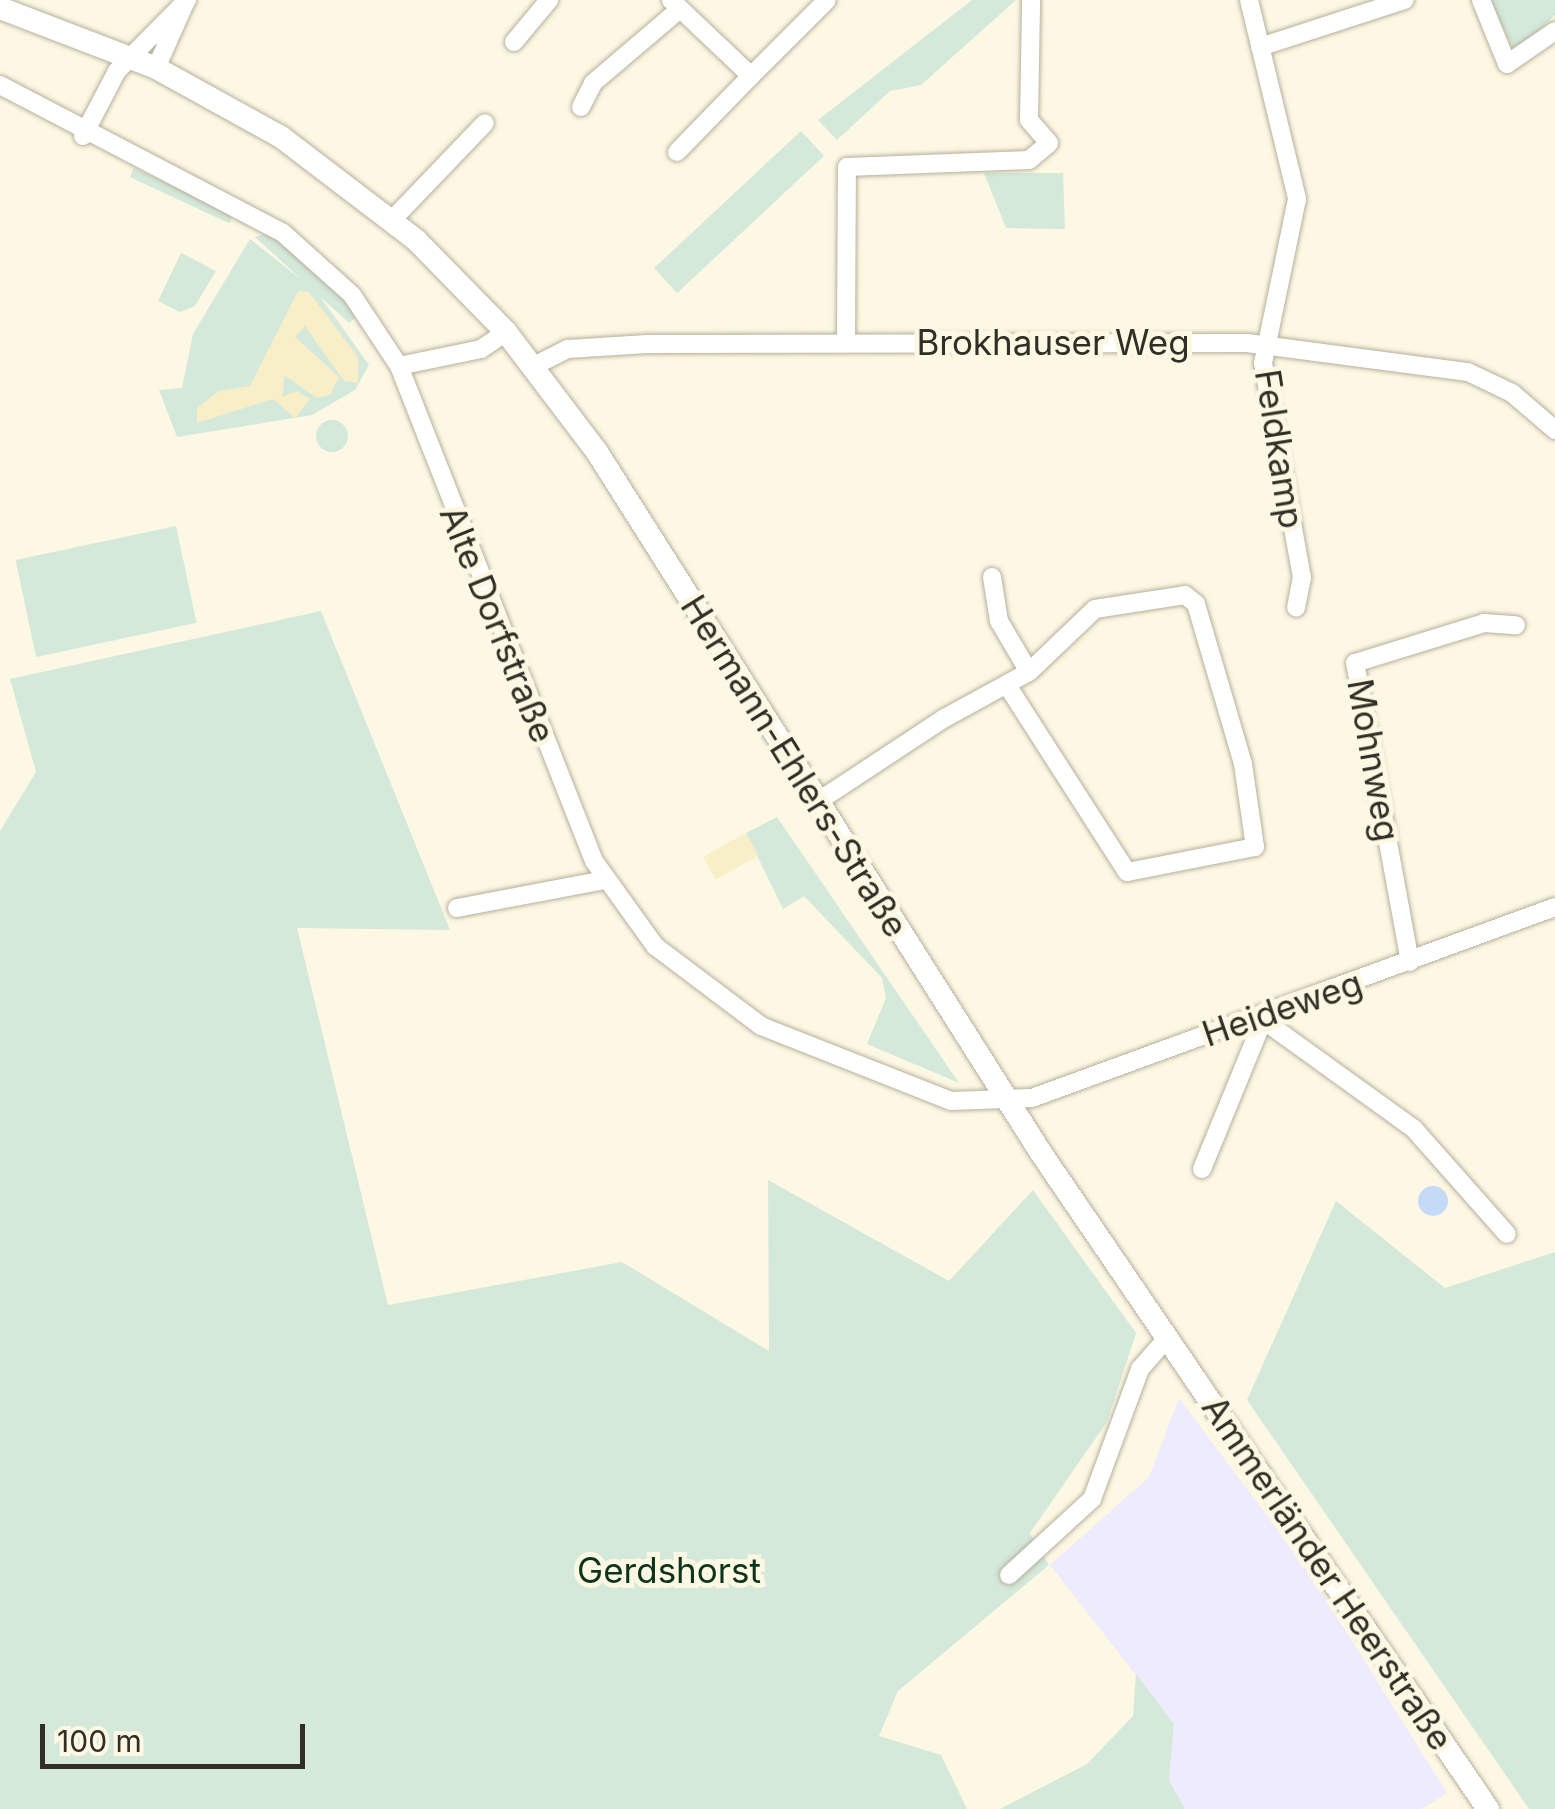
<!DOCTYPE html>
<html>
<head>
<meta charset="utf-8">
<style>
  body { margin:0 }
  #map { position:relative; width:1555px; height:1809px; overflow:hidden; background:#fdf8e3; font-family:Inter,sans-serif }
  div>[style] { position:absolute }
  .commercial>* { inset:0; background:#edebfd }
  .green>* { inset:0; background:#d4e9da; transform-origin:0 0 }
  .round { border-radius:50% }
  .sand>* { inset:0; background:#f8eec8; transform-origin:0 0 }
  .water>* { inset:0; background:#c4daf7 }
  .roads { filter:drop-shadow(0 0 2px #b5b09c) drop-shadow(0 0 2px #b5b09c) }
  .minor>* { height:18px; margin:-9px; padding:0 9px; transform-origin:9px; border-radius:9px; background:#fff }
  .tertiary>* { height:22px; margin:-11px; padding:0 11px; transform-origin:11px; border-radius:11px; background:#fff }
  span { translate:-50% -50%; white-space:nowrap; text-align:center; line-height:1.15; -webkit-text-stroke:10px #fdf8e3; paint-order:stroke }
  .street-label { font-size:35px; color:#302e26 }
  .park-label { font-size:35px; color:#0c341d }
  .scale { position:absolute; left:40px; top:1724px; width:265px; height:45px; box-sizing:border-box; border:5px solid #302e26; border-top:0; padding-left:12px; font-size:30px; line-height:35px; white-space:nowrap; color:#302e26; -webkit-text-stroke:8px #fdf8e3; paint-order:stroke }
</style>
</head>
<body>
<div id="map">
  <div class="commercial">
    <div style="clip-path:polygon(1179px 1398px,1310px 1573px,1447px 1793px,1422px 1809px,1185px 1809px,1169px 1780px,1174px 1724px,1050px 1565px,1149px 1477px)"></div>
  </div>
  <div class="green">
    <div style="clip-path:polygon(972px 0,1016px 0,921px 85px,890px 91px,837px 140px,818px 120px)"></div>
    <div style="clip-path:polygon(1490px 0,1555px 0,1555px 15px,1515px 53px)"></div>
    <div style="left:801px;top:131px;width:34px;height:201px;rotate:47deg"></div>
    <div style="left:134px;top:168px;width:110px;height:10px;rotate:25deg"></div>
    <div style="clip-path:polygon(984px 173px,1063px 173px,1065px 229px,1006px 228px)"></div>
    <div style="clip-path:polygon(270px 233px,328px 278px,358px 316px,349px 323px,255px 237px)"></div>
    <div style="clip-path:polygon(250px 239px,317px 292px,369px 365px,355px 390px,312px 415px,177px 437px,159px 390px,182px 388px,193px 334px)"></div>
    <div style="clip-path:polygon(181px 253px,216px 271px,195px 306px,180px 312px,158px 301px)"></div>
    <div class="round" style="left:316px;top:420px;width:32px;height:32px"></div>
    <div style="left:176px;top:526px;width:99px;height:164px;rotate:78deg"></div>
    <div style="clip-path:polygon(321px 611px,450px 930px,297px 928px,388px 1305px,622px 1262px,769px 1351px,768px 1180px,949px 1281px,1033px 1190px,1136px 1333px,1107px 1422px,1030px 1533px,1049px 1565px,898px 1691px,879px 1736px,941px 1755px,967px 1809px,0 1809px,0 831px,36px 772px,10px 679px)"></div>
    <div style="clip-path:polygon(777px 817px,959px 1083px,867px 1044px,886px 998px,882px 978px,804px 896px,783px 909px,746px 833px)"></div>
    <div style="clip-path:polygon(1336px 1201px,1445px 1288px,1555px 1252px,1555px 1809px,1529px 1809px,1247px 1400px)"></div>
    <div style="clip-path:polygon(1136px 1674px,1174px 1724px,1169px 1780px,1185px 1809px,1000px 1809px,1087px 1764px,1133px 1716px)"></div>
  </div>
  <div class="sand">
    <div style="clip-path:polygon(298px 291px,309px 292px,358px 357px,358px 383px,344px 381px,305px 326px,295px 337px,339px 377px,330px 395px,317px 398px,284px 375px,283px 397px,296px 391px,310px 399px,295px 418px,273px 399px,197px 423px,197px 408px,219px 391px,250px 386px)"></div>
    <div style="left:746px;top:833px;width:26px;height:49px;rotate:61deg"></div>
  </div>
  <div class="water">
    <div class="round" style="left:1418px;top:1186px;width:30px;height:30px"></div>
  </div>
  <div class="roads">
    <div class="minor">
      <div style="left:671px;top:0;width:110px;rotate:43.5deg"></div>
      <div style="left:751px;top:76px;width:107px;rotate:-45deg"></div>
      <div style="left:1249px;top:0;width:205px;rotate:76.4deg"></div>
      <div style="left:1297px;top:199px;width:167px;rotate:101.7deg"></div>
      <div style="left:1263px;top:363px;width:218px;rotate:79.7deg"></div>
      <div style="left:1302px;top:577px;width:31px;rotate:101deg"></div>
      <div style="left:1481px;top:0;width:69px;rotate:67.9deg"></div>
      <div style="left:1507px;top:64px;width:58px;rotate:-34.5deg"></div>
      <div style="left:514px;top:42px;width:55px;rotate:-50.2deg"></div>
      <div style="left:1260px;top:47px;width:152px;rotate:-18deg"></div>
      <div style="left:156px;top:68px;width:73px;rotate:-65.9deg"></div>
      <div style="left:0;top:85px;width:319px;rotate:27.6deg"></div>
      <div style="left:283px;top:233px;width:93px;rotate:41.9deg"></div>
      <div style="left:352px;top:295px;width:85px;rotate:56.5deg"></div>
      <div style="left:399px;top:366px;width:532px;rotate:68.5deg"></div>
      <div style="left:594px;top:861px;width:105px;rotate:54.3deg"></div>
      <div style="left:655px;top:946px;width:133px;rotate:37deg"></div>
      <div style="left:761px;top:1026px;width:204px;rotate:21.5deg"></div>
      <div style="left:951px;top:1101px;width:81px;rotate:-2.1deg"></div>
      <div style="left:1032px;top:1098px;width:557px;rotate:-20.06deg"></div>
      <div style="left:581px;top:107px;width:27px;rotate:-63deg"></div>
      <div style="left:593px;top:83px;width:114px;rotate:-40.4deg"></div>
      <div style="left:83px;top:136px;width:73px;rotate:-62.4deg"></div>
      <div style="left:117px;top:71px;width:100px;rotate:-45.4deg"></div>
      <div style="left:677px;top:152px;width:106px;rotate:-45.8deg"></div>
      <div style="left:392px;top:220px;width:134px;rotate:-46.2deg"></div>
      <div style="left:846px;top:342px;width:175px;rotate:-89.7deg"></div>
      <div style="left:847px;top:167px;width:182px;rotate:-2.2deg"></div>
      <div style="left:1029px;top:160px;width:26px;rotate:-40deg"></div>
      <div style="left:1049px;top:143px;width:30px;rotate:-131deg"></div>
      <div style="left:1029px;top:120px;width:120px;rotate:-89deg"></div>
      <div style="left:399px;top:366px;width:84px;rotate:-11.7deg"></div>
      <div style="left:481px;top:349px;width:30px;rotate:-34deg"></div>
      <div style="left:534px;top:366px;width:38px;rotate:-27deg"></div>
      <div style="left:568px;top:349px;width:79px;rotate:-3.6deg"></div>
      <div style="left:647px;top:344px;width:600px;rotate:-0.1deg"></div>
      <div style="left:1247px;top:343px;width:223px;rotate:7.5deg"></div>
      <div style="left:1468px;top:372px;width:49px;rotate:25.5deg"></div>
      <div style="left:1512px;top:393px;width:57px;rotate:40.7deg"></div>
      <div style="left:992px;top:577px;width:45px;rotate:81deg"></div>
      <div style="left:999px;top:621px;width:59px;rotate:59.5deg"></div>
      <div style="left:817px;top:802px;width:151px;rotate:-33.4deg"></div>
      <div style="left:943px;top:719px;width:98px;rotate:-28.7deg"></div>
      <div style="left:1029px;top:672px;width:91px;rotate:-43.7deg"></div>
      <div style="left:1095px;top:609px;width:91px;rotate:-8.8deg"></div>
      <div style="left:1185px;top:595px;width:14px;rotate:39deg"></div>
      <div style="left:1196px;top:604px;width:167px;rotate:73.6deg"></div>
      <div style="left:1243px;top:764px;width:84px;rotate:81.8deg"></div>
      <div style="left:1255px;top:847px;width:130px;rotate:168.9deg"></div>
      <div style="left:1127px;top:872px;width:222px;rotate:-122.7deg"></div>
      <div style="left:457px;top:908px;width:151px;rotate:-10.7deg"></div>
      <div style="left:1410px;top:962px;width:304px;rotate:-100.4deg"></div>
      <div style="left:1355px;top:663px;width:135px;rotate:-17.2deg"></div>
      <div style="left:1484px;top:623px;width:32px;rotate:4deg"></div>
      <div style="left:1202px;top:1169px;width:161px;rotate:-67.7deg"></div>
      <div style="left:1263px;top:1020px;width:186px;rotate:35.8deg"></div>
      <div style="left:1414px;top:1129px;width:140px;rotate:48.5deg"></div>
      <div style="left:1009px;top:1575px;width:113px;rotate:-42.5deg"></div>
      <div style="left:1092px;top:1499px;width:139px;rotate:-69.7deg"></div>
      <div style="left:1140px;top:1369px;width:43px;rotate:-48.8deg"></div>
    </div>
    <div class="tertiary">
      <div style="left:0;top:8px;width:167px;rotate:21deg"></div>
      <div style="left:156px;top:68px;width:143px;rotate:28.9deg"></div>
      <div style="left:281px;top:137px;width:170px;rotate:37.3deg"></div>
      <div style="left:416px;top:240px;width:129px;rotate:45.6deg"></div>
      <div style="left:506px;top:332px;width:151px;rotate:52.8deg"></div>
      <div style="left:597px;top:452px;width:830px;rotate:57.65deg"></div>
      <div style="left:1041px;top:1153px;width:794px;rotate:55.73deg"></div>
    </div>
  </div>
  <div class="street-label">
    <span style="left:1053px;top:342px">Brokhauser Weg</span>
    <span style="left:1280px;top:449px;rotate:81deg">Feldkamp</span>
    <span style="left:498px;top:624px;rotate:68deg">Alte Dorfstraße</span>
    <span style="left:1374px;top:760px;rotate:80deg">Mohnweg</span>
    <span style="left:795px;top:766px;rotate:58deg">Hermann-Ehlers-Straße</span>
    <span style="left:1282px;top:1008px;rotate:-19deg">Heideweg</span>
    <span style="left:1328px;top:1573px;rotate:56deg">Ammerländer Heerstraße</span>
  </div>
  <div class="park-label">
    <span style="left:669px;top:1570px">Gerdshorst</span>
  </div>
  <div class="scale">100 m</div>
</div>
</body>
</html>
